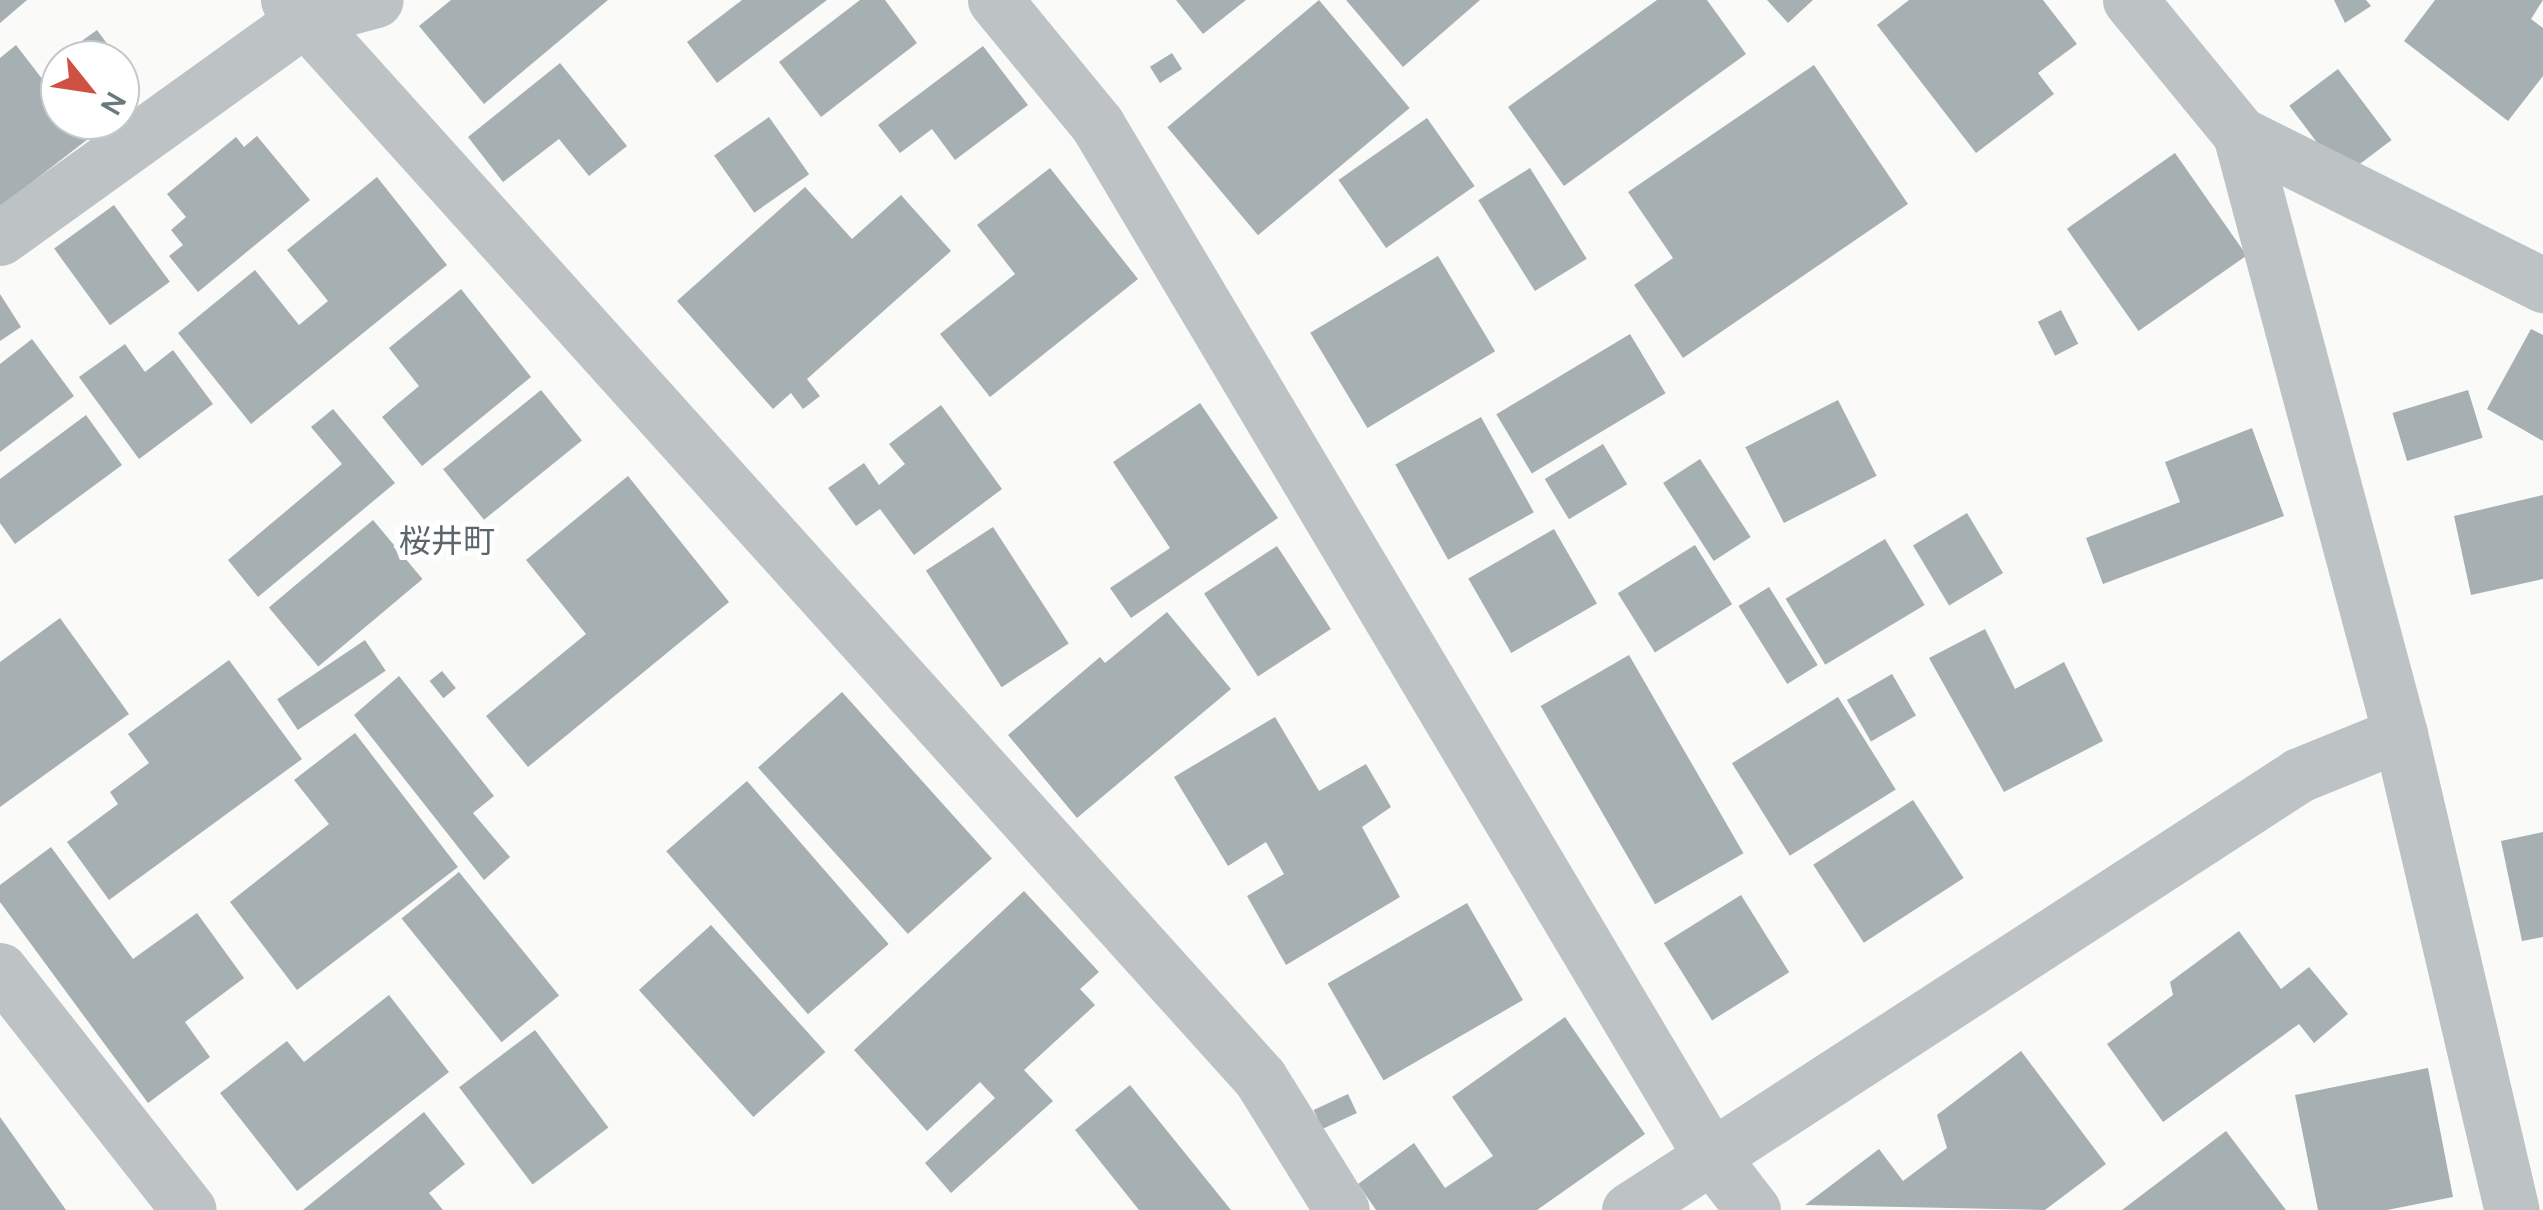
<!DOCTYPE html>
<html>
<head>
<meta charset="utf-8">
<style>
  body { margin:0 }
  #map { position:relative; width:2543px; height:1210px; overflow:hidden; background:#fafaf8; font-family:Manrope,"Noto Sans JP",sans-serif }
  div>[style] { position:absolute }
  .building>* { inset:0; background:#a6afb2; transform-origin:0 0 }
  .minor>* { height:55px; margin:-27.5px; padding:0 27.5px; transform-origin:27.5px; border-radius:27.5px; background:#bdc3c5 }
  span { translate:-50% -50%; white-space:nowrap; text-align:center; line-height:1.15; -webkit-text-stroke:10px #fff; paint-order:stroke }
  .neighbourhood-label { font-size:32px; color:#5a666b }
  .north { position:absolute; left:40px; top:40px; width:100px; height:100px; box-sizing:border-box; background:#fff; border:2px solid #c3c9cc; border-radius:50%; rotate:120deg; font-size:28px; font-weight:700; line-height:40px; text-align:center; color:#68797f }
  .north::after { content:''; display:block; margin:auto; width:35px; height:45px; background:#cf5143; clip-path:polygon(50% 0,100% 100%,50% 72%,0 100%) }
</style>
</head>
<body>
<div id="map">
  <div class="building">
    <div style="clip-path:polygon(0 0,27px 0,0 23px)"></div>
    <div style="clip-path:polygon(451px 0,608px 0,484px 104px,419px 26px)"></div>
    <div style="clip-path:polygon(742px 0,827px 0,717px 83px,687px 42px)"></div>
    <div style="clip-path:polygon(860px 0,885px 0,917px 43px,821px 117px,779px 62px)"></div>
    <div style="clip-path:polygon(1176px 0,1246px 0,1203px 34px)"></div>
    <div style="left:1319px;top:0;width:141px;height:198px;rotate:50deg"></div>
    <div style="clip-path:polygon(1346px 0,1480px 0,1403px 67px)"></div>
    <div style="clip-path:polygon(1657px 0,1707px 0,1746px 54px,1564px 186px,1508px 107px)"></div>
    <div style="clip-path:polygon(1767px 0,1813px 0,1788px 23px)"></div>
    <div style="clip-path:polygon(1909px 0,2043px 0,2077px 44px,2038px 73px,2054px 94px,1976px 153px,1877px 25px)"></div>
    <div style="clip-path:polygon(2334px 0,2366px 0,2371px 6px,2345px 23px)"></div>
    <div style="clip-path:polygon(2435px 0,2543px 0,2531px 19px,2543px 28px,2543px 76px,2508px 121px,2404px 41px)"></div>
    <div style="clip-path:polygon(97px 30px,119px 60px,60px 60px,60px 70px,54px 61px)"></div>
    <div style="clip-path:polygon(16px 45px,60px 102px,60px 120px,74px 120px,88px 139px,0 207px,0 58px)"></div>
    <div style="clip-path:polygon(983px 46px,1028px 105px,955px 160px,932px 129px,900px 153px,878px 125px)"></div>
    <div style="left:1172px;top:53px;width:19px;height:26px;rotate:58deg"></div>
    <div style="clip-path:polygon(120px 61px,138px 85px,120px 98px)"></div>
    <div style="clip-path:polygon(560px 63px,627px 146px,589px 176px,559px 139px,503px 182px,468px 137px)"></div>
    <div style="clip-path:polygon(1814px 65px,1908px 204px,1683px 358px,1634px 285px,1673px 258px,1628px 192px)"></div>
    <div style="left:2338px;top:69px;width:89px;height:61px;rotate:53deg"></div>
    <div style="left:769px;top:117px;width:70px;height:67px;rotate:55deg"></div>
    <div style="left:1427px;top:118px;width:83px;height:108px;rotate:55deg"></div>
    <div style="clip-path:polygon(257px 136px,310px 200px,198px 292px,169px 256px,183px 245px,171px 230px,186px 217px,167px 194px,236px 137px,244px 147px)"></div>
    <div style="left:2175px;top:153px;width:125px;height:132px;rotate:55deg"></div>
    <div style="clip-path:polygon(1050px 168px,1138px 279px,990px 397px,940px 334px,1015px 274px,977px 225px)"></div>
    <div style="left:1530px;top:168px;width:107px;height:61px;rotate:58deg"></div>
    <div style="clip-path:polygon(377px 177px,447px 265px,251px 424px,178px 333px,255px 270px,299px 325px,328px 301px,287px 250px)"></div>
    <div style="clip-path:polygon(805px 187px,852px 239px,901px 195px,951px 251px,807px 379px,820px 396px,803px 409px,791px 393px,773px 409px,677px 301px)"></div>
    <div style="left:114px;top:205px;width:95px;height:74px;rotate:54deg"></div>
    <div style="left:1438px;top:256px;width:111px;height:149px;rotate:59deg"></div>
    <div style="clip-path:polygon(461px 289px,531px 377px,422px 466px,382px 417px,419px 386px,389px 348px)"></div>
    <div style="clip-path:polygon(0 294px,21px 327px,0 341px)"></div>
    <div style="left:2061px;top:310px;width:38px;height:26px;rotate:63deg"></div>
    <div style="clip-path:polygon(2531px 329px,2543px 335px,2543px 441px,2487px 409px)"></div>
    <div style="left:1630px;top:334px;width:69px;height:156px;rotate:59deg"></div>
    <div style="clip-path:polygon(32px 339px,74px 396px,0 452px,0 364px)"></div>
    <div style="clip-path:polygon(125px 344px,145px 372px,173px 350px,213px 404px,139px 459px,79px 377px)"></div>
    <div style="left:541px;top:390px;width:65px;height:126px;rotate:51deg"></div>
    <div style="left:2468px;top:390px;width:50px;height:79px;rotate:73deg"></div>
    <div style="left:1838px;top:400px;width:85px;height:104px;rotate:63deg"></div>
    <div style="clip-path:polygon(1200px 403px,1278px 518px,1131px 618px,1110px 588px,1170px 548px,1113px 462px)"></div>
    <div style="clip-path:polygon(941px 405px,1002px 489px,914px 555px,880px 509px,856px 526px,828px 488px,864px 463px,879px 485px,905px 464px,889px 444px)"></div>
    <div style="clip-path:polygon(333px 409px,395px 483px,258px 597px,228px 560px,342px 464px,311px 427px)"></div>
    <div style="clip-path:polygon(86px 415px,122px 465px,15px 544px,0 523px,0 479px)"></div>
    <div style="left:1481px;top:417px;width:109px;height:98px;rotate:61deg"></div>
    <div style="clip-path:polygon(2252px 428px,2284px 516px,2103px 584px,2086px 538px,2180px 502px,2165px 462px)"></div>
    <div style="left:1603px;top:444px;width:47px;height:68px;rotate:59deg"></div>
    <div style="left:1700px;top:459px;width:93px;height:44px;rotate:57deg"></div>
    <div style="clip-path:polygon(628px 476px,729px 602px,528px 767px,486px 716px,586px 634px,526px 560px)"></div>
    <div style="clip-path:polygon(2543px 495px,2543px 579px,2471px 595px,2454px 516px)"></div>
    <div style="left:1967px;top:513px;width:70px;height:63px;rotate:59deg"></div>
    <div style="left:373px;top:520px;width:77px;height:136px;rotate:50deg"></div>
    <div style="left:993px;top:527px;width:139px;height:80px;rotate:57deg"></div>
    <div style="left:1554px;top:529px;width:86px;height:99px;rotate:60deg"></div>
    <div style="left:1885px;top:539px;width:77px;height:116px;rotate:59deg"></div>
    <div style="left:1695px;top:545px;width:70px;height:91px;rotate:58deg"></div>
    <div style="left:1277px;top:546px;width:99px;height:87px;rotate:57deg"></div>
    <div style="left:1769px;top:587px;width:92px;height:36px;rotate:58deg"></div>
    <div style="clip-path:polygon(1167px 612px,1231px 689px,1077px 818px,1008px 735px,1100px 657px,1105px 663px)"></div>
    <div style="clip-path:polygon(60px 618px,129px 714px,0 807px,0 662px)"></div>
    <div style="clip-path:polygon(1985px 629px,2015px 689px,2064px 662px,2103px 741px,2004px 792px,1929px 658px)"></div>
    <div style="left:365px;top:640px;width:37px;height:106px;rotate:56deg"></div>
    <div style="left:1629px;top:655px;width:229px;height:102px;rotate:60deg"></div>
    <div style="clip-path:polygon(229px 660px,302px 759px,109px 900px,67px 842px,118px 804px,110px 792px,149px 763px,128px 734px)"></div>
    <div style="left:442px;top:671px;width:22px;height:16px;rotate:51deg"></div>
    <div style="left:1892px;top:674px;width:48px;height:52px;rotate:60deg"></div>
    <div style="clip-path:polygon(399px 676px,494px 796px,473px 813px,510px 857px,484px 880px,354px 715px)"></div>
    <div style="left:842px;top:692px;width:224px;height:113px;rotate:48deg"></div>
    <div style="left:1838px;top:697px;width:109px;height:125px;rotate:58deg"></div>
    <div style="clip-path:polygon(1275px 717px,1319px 791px,1366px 764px,1391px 807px,1362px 827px,1400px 897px,1286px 965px,1247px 896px,1284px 874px,1266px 842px,1228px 866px,1174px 777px)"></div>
    <div style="clip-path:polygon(355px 733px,458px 867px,297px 990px,230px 902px,329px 824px,294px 780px)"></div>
    <div style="left:747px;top:781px;width:216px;height:107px;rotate:49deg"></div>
    <div style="left:1913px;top:800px;width:93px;height:119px;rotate:57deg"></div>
    <div style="clip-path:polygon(2543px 832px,2543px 937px,2522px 941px,2501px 841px)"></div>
    <div style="clip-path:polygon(51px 847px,133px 959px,197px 913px,244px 978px,185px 1022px,210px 1057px,148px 1103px,0 902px,0 885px)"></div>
    <div style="left:459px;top:872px;width:159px;height:74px;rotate:51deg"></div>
    <div style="clip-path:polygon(1024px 891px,1099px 972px,1080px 989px,1095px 1005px,1024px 1070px,1053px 1101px,951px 1193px,925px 1163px,995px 1098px,980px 1082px,927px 1131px,854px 1050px)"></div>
    <div style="left:1741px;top:895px;width:91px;height:91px;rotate:58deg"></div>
    <div style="left:1467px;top:903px;width:112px;height:161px;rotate:60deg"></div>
    <div style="left:711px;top:925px;width:171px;height:97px;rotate:48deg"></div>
    <div style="clip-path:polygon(2239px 931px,2281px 989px,2309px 967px,2348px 1014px,2314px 1043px,2299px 1024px,2163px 1122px,2107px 1044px,2173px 995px,2170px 982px)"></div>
    <div style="clip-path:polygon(389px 995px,449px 1072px,297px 1191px,220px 1093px,287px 1041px,304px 1062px)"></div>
    <div style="clip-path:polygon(1565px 1017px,1645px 1134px,1537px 1210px,1376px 1210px,1358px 1184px,1414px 1143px,1445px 1188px,1493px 1156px,1452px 1097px)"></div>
    <div style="left:535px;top:1030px;width:122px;height:95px;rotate:53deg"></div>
    <div style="clip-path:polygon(2021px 1051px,2106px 1164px,2045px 1210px,1805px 1205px,1879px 1149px,1903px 1181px,1947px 1148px,1937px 1115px)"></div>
    <div style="clip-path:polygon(2428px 1068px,2453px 1197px,2387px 1210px,2318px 1210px,2295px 1095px)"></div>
    <div style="clip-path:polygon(1130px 1085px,1231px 1210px,1139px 1210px,1075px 1130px)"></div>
    <div style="left:1348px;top:1094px;width:21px;height:38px;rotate:65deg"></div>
    <div style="clip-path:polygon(424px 1112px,465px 1164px,429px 1193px,443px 1210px,303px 1210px)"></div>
    <div style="clip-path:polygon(0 1117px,66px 1210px,0 1210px)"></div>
    <div style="clip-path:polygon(2226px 1131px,2286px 1210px,2122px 1210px)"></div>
  </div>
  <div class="minor">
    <div style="left:288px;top:0;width:1452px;rotate:47.96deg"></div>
    <div style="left:1260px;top:1078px;width:155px;rotate:58.2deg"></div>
    <div style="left:995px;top:0;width:161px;rotate:50.6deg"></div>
    <div style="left:1097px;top:124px;width:1197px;rotate:59.26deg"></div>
    <div style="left:1709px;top:1153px;width:72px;rotate:52.3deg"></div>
    <div style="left:2130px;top:0;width:173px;rotate:50.6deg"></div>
    <div style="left:2240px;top:134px;width:621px;rotate:75.07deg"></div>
    <div style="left:2400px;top:734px;width:489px;rotate:76.8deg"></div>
    <div style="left:2240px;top:134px;width:339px;rotate:26.5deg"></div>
    <div style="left:0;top:238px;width:375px;rotate:-35.7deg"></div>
    <div style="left:305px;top:19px;width:73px;rotate:-15deg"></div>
    <div style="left:0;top:970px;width:305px;rotate:51.8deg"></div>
    <div style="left:1629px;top:1210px;width:799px;rotate:-32.99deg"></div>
    <div style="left:2299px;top:775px;width:109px;rotate:-22.1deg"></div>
  </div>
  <div class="neighbourhood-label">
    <span style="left:447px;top:540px">桜井町</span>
  </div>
  <div class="north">N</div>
</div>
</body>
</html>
